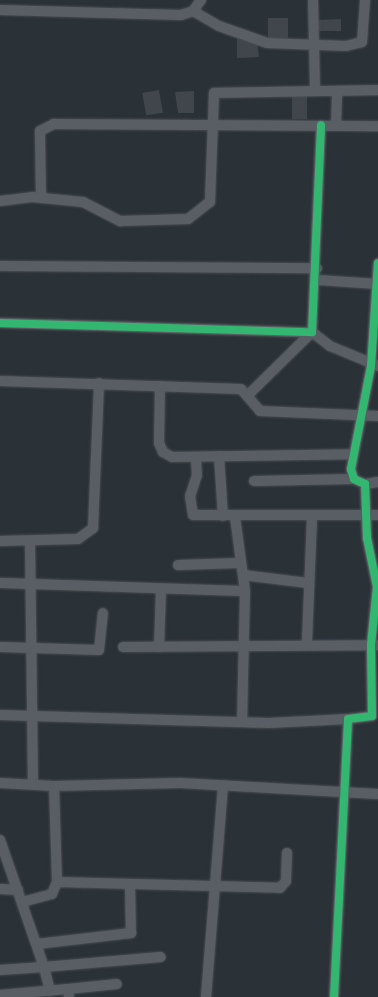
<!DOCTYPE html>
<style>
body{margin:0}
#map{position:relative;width:378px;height:997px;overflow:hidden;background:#2a3137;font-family:"Public Sans",sans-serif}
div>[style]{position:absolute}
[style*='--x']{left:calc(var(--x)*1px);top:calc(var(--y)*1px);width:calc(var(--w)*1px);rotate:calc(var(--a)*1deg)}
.building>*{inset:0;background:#41464c;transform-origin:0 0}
.roads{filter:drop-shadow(0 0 1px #484d51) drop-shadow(0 0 1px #484d51)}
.minor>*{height:10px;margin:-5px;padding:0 5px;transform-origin:5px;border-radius:5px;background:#595e65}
.cycleway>*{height:8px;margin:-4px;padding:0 4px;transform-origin:4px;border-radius:4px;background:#33b770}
span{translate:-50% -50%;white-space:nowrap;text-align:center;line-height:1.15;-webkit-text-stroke:4px #1d2731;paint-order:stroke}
</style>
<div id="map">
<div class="building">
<div style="left:288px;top:18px;width:20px;height:20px;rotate:90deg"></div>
<div style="clip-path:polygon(341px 19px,341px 31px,319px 31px,317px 20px)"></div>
<div style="clip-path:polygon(237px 37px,257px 39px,259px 57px,237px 58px)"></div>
<div style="left:159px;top:90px;width:23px;height:17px;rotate:80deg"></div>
<div style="clip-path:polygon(194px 91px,194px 113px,178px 113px,175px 92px)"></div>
<div style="left:292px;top:95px;width:15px;height:24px"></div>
</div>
<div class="roads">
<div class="minor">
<div style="--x:313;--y:0;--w:91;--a:88.7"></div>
<div style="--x:0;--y:10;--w:181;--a:1.6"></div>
<div style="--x:181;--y:15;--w:13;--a:-18"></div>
<div style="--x:193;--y:11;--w:14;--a:-54"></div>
<div style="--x:193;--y:11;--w:30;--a:30"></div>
<div style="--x:219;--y:26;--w:51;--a:19.5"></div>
<div style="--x:267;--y:43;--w:79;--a:2.2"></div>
<div style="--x:346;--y:46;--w:16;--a:-14"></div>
<div style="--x:362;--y:42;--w:42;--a:-85.9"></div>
<div style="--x:336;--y:125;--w:34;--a:-88"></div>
<div style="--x:41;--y:198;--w:67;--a:-90.9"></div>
<div style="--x:40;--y:131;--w:16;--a:-27"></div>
<div style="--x:54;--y:124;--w:324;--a:0.4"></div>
<div style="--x:0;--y:201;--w:32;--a:-7"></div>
<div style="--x:32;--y:197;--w:51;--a:5.6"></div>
<div style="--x:83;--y:202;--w:42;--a:27.2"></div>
<div style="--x:120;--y:221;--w:68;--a:-1.7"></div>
<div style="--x:188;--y:219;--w:28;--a:-38"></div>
<div style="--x:210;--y:202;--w:109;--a:-87.9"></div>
<div style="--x:214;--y:93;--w:164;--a:-1"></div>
<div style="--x:0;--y:266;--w:317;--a:0.4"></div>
<div style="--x:318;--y:280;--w:60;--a:3.8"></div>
<div style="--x:0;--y:323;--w:312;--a:1.7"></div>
<div style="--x:312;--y:332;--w:207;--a:-87.5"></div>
<div style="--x:0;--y:381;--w:241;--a:1.9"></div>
<div style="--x:241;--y:389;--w:29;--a:49"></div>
<div style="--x:260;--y:411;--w:118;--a:2.4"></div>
<div style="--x:160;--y:386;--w:57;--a:91"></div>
<div style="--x:159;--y:443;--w:10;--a:66"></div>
<div style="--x:163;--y:452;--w:10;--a:29"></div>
<div style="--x:172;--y:457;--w:182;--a:-0.9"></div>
<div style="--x:248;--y:395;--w:90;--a:-44.5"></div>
<div style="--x:312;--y:332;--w:23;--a:38"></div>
<div style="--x:330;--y:346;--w:52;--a:22.6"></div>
<div style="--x:219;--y:456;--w:60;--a:86.2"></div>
<div style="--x:196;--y:458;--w:17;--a:87"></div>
<div style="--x:197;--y:475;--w:22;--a:108"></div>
<div style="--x:190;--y:496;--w:19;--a:81"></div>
<div style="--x:193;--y:515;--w:185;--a:0"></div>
<div style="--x:254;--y:481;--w:100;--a:-1.1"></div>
<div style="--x:365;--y:484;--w:13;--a:-9"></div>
<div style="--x:235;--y:517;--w:75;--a:82.3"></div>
<div style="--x:245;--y:591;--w:128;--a:91.3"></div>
<div style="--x:0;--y:541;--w:78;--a:-1.5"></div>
<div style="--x:78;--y:539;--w:19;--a:-36"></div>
<div style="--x:93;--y:528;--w:145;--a:-87.6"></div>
<div style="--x:30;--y:541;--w:242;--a:89.3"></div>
<div style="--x:178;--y:565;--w:61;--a:-1.9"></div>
<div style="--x:243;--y:575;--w:65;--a:7"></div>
<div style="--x:0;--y:583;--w:245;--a:1.9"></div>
<div style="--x:307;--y:642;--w:126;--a:-87.7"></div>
<div style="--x:0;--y:647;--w:99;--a:1.7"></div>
<div style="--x:99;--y:650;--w:37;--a:-84"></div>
<div style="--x:123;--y:647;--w:255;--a:-0.4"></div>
<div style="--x:159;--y:647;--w:57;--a:-88"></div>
<div style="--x:0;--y:715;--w:269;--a:1.7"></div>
<div style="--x:269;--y:723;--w:79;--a:-2.9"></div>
<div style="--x:0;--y:783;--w:54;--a:3.2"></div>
<div style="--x:54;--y:786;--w:96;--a:88.2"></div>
<div style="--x:57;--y:882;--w:13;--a:113"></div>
<div style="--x:52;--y:894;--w:30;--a:165"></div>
<div style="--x:54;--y:786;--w:126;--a:-1.4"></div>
<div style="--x:180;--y:783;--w:198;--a:3.2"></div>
<div style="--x:0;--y:840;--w:134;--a:70.9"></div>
<div style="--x:44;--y:967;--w:44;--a:176.1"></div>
<div style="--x:57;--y:882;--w:223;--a:1.5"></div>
<div style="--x:280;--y:888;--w:9;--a:-49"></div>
<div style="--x:286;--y:881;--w:28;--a:-88"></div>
<div style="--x:0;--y:889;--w:18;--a:3"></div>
<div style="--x:37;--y:944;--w:95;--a:-6.7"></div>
<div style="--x:131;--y:933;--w:49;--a:-91.2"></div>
<div style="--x:68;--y:989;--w:49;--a:-5.8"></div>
<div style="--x:50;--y:991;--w:25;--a:-104"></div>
<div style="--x:44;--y:967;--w:117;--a:-4.9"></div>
<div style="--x:0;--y:995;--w:68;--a:-5"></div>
<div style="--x:68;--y:989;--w:8;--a:83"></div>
<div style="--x:206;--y:997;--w:212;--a:-85.4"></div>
<div style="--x:334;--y:997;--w:278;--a:-87.1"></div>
<div style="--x:348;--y:719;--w:24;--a:-7"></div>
<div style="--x:372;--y:716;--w:71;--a:-90.8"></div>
<div style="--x:371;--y:645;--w:58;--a:-84.1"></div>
<div style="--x:377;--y:587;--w:50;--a:-101.5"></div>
<div style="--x:367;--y:538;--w:54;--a:-92.1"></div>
<div style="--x:365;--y:484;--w:12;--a:-156"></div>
<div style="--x:354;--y:479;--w:10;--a:-107"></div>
<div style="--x:351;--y:469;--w:105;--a:-79"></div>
<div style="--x:371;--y:366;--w:103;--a:-86.1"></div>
</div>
</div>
<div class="cycleway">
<div style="--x:0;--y:323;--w:312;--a:1.7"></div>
<div style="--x:312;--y:332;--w:207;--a:-87.5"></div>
<div style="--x:334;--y:997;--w:278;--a:-87.1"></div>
<div style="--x:348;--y:719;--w:24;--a:-7"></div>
<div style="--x:372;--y:716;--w:71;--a:-90.8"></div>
<div style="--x:371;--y:645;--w:58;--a:-84.1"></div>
<div style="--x:377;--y:587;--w:50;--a:-101.5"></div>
<div style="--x:367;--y:538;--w:54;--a:-92.1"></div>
<div style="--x:365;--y:484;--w:12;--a:-156"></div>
<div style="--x:354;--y:479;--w:10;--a:-107"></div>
<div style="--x:351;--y:469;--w:105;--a:-79"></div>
<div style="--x:371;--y:366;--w:103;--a:-86.1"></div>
</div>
</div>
